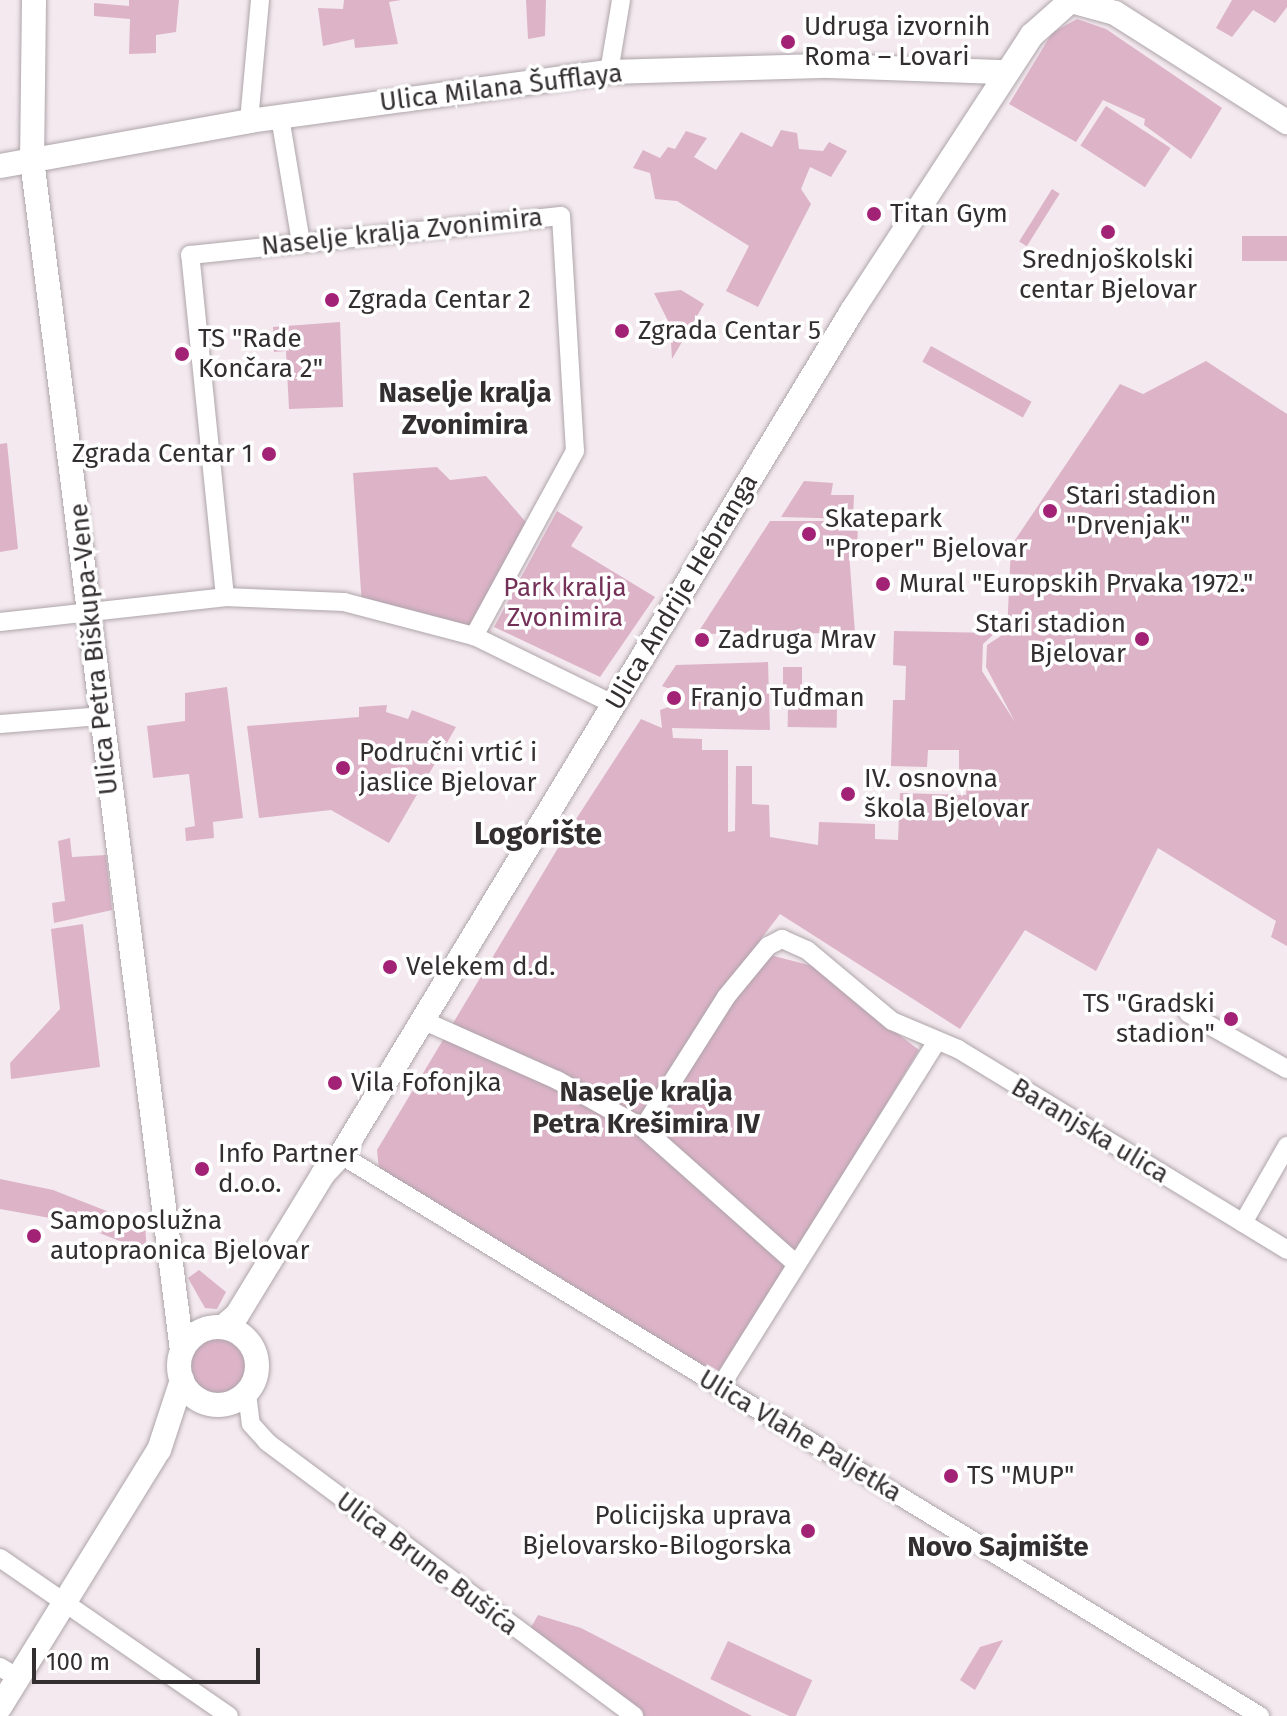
<!DOCTYPE html>
<meta charset="utf-8">
<style>
body{margin:0}
#map{position:relative;width:1287px;height:1716px;overflow:hidden;background:#f3e9ee;font-family:"Fira Sans",sans-serif}
div>[style]{position:absolute}
[style*='--x']{left:calc(var(--x)*1px);top:calc(var(--y)*1px);width:calc(var(--w)*1px);rotate:calc(var(--a)*1deg)}
.green>*{inset:0;background:#ddb3c8;transform-origin:0 0}
.round{border-radius:50%}
.roads{filter:drop-shadow(0 0 2px #aea5aa) drop-shadow(0 0 2px #aea5aa)}
.street>*{height:18px;margin:-9px;padding:0 9px;transform-origin:9px;border-radius:9px;background:#fff}
.secondary>*{height:24px;margin:-12px;padding:0 12px;transform-origin:12px;border-radius:12px;background:#fff}
.secondary>.ring{margin:-12px;padding:0;box-sizing:content-box;background:none;border:24px solid #fff;border-radius:50%}
.dots>*{width:22px;height:22px;translate:-50% -50%;box-sizing:border-box;border:4px solid #fff;border-radius:50%}
span{translate:-50% -50%;white-space:nowrap;text-align:center;line-height:1.15;-webkit-text-stroke:7px #fff;paint-order:stroke}
.poi-label{font-size:26px;color:#332f31}
.left{translate:0 -50%;text-align:left}
.right{translate:-100% -50%;text-align:right}
.street-label{font-size:26px;color:#332f31}
.park-label{font-size:26px;color:#743158}
.neighbourhood-label{font-size:28px;color:#332f31;font-weight:700}
.quarter-label{font-size:30px;color:#332f31;font-weight:700}
.scale{position:absolute;left:32px;top:1648px;width:228px;height:36px;box-sizing:border-box;border:4px solid #332f31;border-top:0;padding-left:10px;font-size:24px;line-height:28px;white-space:nowrap;color:#332f31;-webkit-text-stroke:6px #fff;paint-order:stroke}
</style>
<div id="map">
<div class="green">
<div style="clip-path:polygon(129px 0,179px 0,176px 32px,156px 35px,156px 53px,129px 54px,130px 19px,94px 16px,94px 3px,129px 6px)"></div>
<div style="clip-path:polygon(344px 0,401px 0,389px 2px,398px 44px,355px 48px,354px 39px,323px 46px,318px 8px,343px 9px)"></div>
<div style="clip-path:polygon(526px 0,546px 0,545px 36px,528px 39px)"></div>
<div style="clip-path:polygon(1232px 0,1287px 0,1287px 7px,1275px 23px,1253px 10px,1232px 37px,1216px 28px)"></div>
<div style="clip-path:polygon(1077px 19px,1106px 29px,1222px 108px,1191px 159px,1144px 125px,1145px 119px,1103px 100px,1076px 142px,1009px 104px,1052px 33px)"></div>
<div style="left:1106px;top:106px;width:77px;height:47px;rotate:33deg"></div>
<div style="clip-path:polygon(781px 130px,797px 133px,799px 149px,823px 151px,829px 142px,847px 151px,831px 177px,810px 167px,801px 189px,811px 204px,758px 307px,726px 291px,749px 246px,677px 201px,655px 199px,650px 173px,633px 168px,643px 150px,660px 158px,668px 147px,675px 149px,686px 131px,707px 138px,694px 157px,716px 170px,741px 132px,772px 147px)"></div>
<div style="left:1052px;top:189px;width:9px;height:62px;rotate:32deg"></div>
<div style="left:1242px;top:236px;width:45px;height:25px"></div>
<div style="clip-path:polygon(681px 290px,704px 304px,672px 359px,670px 325px,654px 293px)"></div>
<div style="clip-path:polygon(340px 322px,343px 407px,289px 409px,286px 351px,274px 352px,273px 327px)"></div>
<div style="left:931px;top:346px;width:115px;height:18px;rotate:29deg"></div>
<div style="clip-path:polygon(1206px 361px,1287px 414px,1287px 946px,1271px 937px,1276px 921px,1158px 848px,1096px 971px,1025px 930px,960px 1029px,780px 914px,761px 939px,770px 955px,828px 970px,837px 987px,919px 1050px,718px 1382px,379px 1170px,377px 1150px,567px 833px,641px 719px,662px 728px,660px 710px,677px 704px,678px 692px,662px 686px,676px 665px,768px 662px,770px 730px,672px 728px,673px 738px,702px 739px,702px 750px,728px 750px,728px 832px,735px 831px,736px 766px,752px 766px,752px 804px,769px 805px,770px 837px,818px 845px,819px 822px,875px 824px,875px 839px,898px 840px,900px 793px,966px 795px,968px 774px,959px 773px,959px 750px,928px 750px,927px 767px,891px 766px,893px 700px,905px 700px,906px 666px,893px 665px,894px 631px,995px 633px,983px 644px,982px 671px,1015px 722px,986px 667px,987px 645px,1007px 632px,1011px 546px,1120px 384px,1143px 394px)"></div>
<div style="clip-path:polygon(7px 443px,18px 549px,0 552px,0 444px)"></div>
<div style="clip-path:polygon(437px 467px,450px 480px,486px 476px,531px 528px,474px 636px,362px 606px,353px 473px)"></div>
<div style="clip-path:polygon(804px 481px,833px 483px,831px 495px,854px 495px,853px 519px,781px 517px)"></div>
<div style="clip-path:polygon(557px 511px,583px 527px,571px 546px,655px 597px,600px 677px,494px 627px)"></div>
<div style="clip-path:polygon(770px 521px,858px 521px,857px 552px,849px 552px,855px 633px,697px 634px)"></div>
<div style="left:783px;top:667px;width:19px;height:31px"></div>
<div style="clip-path:polygon(227px 687px,243px 818px,213px 822px,214px 838px,186px 841px,185px 828px,195px 826px,189px 774px,153px 778px,147px 726px,185px 721px,185px 693px)"></div>
<div style="clip-path:polygon(387px 705px,386px 712px,408px 719px,412px 710px,456px 727px,389px 843px,331px 810px,259px 818px,247px 726px,359px 717px,359px 707px)"></div>
<div style="left:788px;top:706px;width:49px;height:21px;rotate:1deg"></div>
<div style="clip-path:polygon(70px 838px,72px 857px,106px 855px,112px 910px,54px 923px,52px 903px,65px 901px,58px 841px)"></div>
<div style="clip-path:polygon(83px 924px,100px 1067px,11px 1079px,10px 1063px,60px 1009px,51px 929px)"></div>
<div style="clip-path:polygon(0 1179px,53px 1190px,145px 1226px,147px 1252px,72px 1222px,0 1209px)"></div>
<div style="clip-path:polygon(199px 1270px,226px 1292px,217px 1309px,205px 1308px,188px 1278px)"></div>
<div class="round" style="left:191px;top:1339px;width:54px;height:54px"></div>
<div style="clip-path:polygon(538px 1615px,581px 1628px,752px 1716px,634px 1716px,525px 1638px)"></div>
<div style="clip-path:polygon(1003px 1640px,975px 1690px,960px 1680px,980px 1647px)"></div>
<div style="left:728px;top:1641px;width:93px;height:42px;rotate:25deg"></div>
</div>
<div class="roads">
<div class="street">
<div style="--x:609;--y:72;--w:73;--a:-80.5"></div>
<div style="--x:280;--y:117;--w:127;--a:80.5"></div>
<div style="--x:249;--y:121;--w:121;--a:-84.8"></div>
<div style="--x:225;--y:597;--w:344;--a:-95.8"></div>
<div style="--x:190;--y:255;--w:373;--a:-6"></div>
<div style="--x:561;--y:216;--w:235;--a:86.6"></div>
<div style="--x:575;--y:451;--w:211;--a:118.6"></div>
<div style="--x:0;--y:622;--w:226;--a:-6.3"></div>
<div style="--x:225;--y:597;--w:119;--a:2.4"></div>
<div style="--x:344;--y:602;--w:134;--a:14.7"></div>
<div style="--x:474;--y:636;--w:155;--a:26.1"></div>
<div style="--x:0;--y:724;--w:101;--a:-4.5"></div>
<div style="--x:1188;--y:1013;--w:114;--a:29.5"></div>
<div style="--x:422;--y:1020;--w:148;--a:24"></div>
<div style="--x:557;--y:1080;--w:98;--a:29.2"></div>
<div style="--x:643;--y:1128;--w:205;--a:41.6"></div>
<div style="--x:643;--y:1128;--w:155;--a:-57.6"></div>
<div style="--x:726;--y:997;--w:66;--a:-50.5"></div>
<div style="--x:768;--y:946;--w:16;--a:-27"></div>
<div style="--x:782;--y:939;--w:27;--a:24"></div>
<div style="--x:807;--y:950;--w:111;--a:39.9"></div>
<div style="--x:892;--y:1021;--w:72;--a:23"></div>
<div style="--x:958;--y:1049;--w:386;--a:31.4"></div>
<div style="--x:341;--y:1155;--w:1077;--a:31.4"></div>
<div style="--x:1243;--y:1223;--w:89;--a:-60.3"></div>
<div style="--x:720;--y:1387;--w:406;--a:-57.9"></div>
<div style="--x:247;--y:1393;--w:31;--a:83"></div>
<div style="--x:251;--y:1424;--w:24;--a:48"></div>
<div style="--x:267;--y:1442;--w:458;--a:36.7"></div>
<div style="--x:0;--y:1558;--w:278;--a:34.6"></div>
<div style="--x:0;--y:1667;--w:21;--a:31"></div>
</div>
<div class="secondary">
<div style="--x:34;--y:0;--w:160;--a:90.7"></div>
<div style="--x:32;--y:160;--w:1200;--a:82.82"></div>
<div style="--x:1078;--y:3;--w:38;--a:15"></div>
<div style="--x:1115;--y:13;--w:204;--a:32.4"></div>
<div style="--x:0;--y:166;--w:253;--a:-10.2"></div>
<div style="--x:249;--y:121;--w:363;--a:-7.8"></div>
<div style="--x:609;--y:72;--w:221;--a:-1.6"></div>
<div style="--x:830;--y:66;--w:176;--a:2"></div>
<div style="--x:223;--y:1327;--w:18;--a:-41"></div>
<div style="--x:237;--y:1315;--w:165;--a:-58.6"></div>
<div style="--x:323;--y:1174;--w:26;--a:-47"></div>
<div style="--x:341;--y:1155;--w:987;--a:-58.81"></div>
<div style="--x:852;--y:311;--w:330;--a:-56.9"></div>
<div style="--x:1032;--y:35;--w:48;--a:-41.6"></div>
<div class="ring" style="left:179px;top:1327px;width:54px;height:54px"></div>
<div style="--x:0;--y:1707;--w:302;--a:-58.3"></div>
<div style="--x:159;--y:1450;--w:74;--a:-71.8"></div>
</div>
</div>
<div class="dots">
<div style="left:788px;top:42px;background:#a22375"></div>
<div style="left:874px;top:214px;background:#a22375"></div>
<div style="left:1108px;top:232px;background:#a22375"></div>
<div style="left:332px;top:300px;background:#a22375"></div>
<div style="left:622px;top:331px;background:#a22375"></div>
<div style="left:182px;top:354px;background:#a22375"></div>
<div style="left:269px;top:454px;background:#a22375"></div>
<div style="left:1050px;top:511px;background:#a22375"></div>
<div style="left:809px;top:534px;background:#a22375"></div>
<div style="left:883px;top:584px;background:#a22375"></div>
<div style="left:1142px;top:639px;background:#a22375"></div>
<div style="left:702px;top:640px;background:#a22375"></div>
<div style="left:674px;top:698px;background:#a22375"></div>
<div style="left:343px;top:768px;background:#a22375"></div>
<div style="left:848px;top:794px;background:#a22375"></div>
<div style="left:390px;top:967px;background:#a22375"></div>
<div style="left:1231px;top:1019px;background:#a22375"></div>
<div style="left:335px;top:1083px;background:#a22375"></div>
<div style="left:202px;top:1169px;background:#a22375"></div>
<div style="left:34px;top:1236px;background:#a22375"></div>
<div style="left:951px;top:1476px;background:#a22375"></div>
<div style="left:808px;top:1531px;background:#a22375"></div>
</div>
<div class="poi-label">
<span class="left" style="left:804px;top:42px">Udruga izvornih<br>Roma – Lovari</span>
<span class="left" style="left:890px;top:214px">Titan Gym</span>
<span style="left:1108px;top:275px">Srednjoškolski<br>centar Bjelovar</span>
<span class="left" style="left:348px;top:300px">Zgrada Centar 2</span>
<span class="left" style="left:638px;top:331px">Zgrada Centar 5</span>
<span class="left" style="left:198px;top:354px">TS "Rade<br>Končara 2"</span>
<span class="right" style="left:253px;top:454px">Zgrada Centar 1</span>
<span class="left" style="left:1066px;top:511px">Stari stadion<br>"Drvenjak"</span>
<span class="left" style="left:825px;top:534px">Skatepark<br>"Proper" Bjelovar</span>
<span class="left" style="left:899px;top:584px">Mural "Europskih Prvaka 1972."</span>
<span class="right" style="left:1126px;top:639px">Stari stadion<br>Bjelovar</span>
<span class="left" style="left:718px;top:640px">Zadruga Mrav</span>
<span class="left" style="left:690px;top:698px">Franjo Tuđman</span>
<span class="left" style="left:359px;top:768px">Područni vrtić i<br>jaslice Bjelovar</span>
<span class="left" style="left:864px;top:794px">IV. osnovna<br>škola Bjelovar</span>
<span class="left" style="left:406px;top:967px">Velekem d.d.</span>
<span class="right" style="left:1215px;top:1019px">TS "Gradski<br>stadion"</span>
<span class="left" style="left:351px;top:1083px">Vila Fofonjka</span>
<span class="left" style="left:218px;top:1169px">Info Partner<br>d.o.o.</span>
<span class="left" style="left:50px;top:1236px">Samoposlužna<br>autopraonica Bjelovar</span>
<span class="left" style="left:967px;top:1476px">TS "MUP"</span>
<span class="right" style="left:792px;top:1531px">Policijska uprava<br>Bjelovarsko-Bilogorska</span>
</div>
<div class="street-label">
<span style="left:501px;top:88px;rotate:-7deg">Ulica Milana Šufflaya</span>
<span style="left:402px;top:232px;rotate:-6deg">Naselje kralja Zvonimira</span>
<span style="left:682px;top:592px;rotate:-59deg">Ulica Andrije Hebranga</span>
<span style="left:94px;top:649px;rotate:-96deg">Ulica Petra Biškupa-Vene</span>
<span style="left:1090px;top:1131px;rotate:31deg">Baranjska ulica</span>
<span style="left:800px;top:1436px;rotate:31deg">Ulica Vlahe Paljetka</span>
<span style="left:427px;top:1564px;rotate:37deg">Ulica Brune Bušića</span>
</div>
<div class="park-label">
<span style="left:565px;top:603px">Park kralja<br>Zvonimira</span>
</div>
<div class="neighbourhood-label">
<span style="left:465px;top:409px">Naselje kralja<br>Zvonimira</span>
<span style="left:646px;top:1108px">Naselje kralja<br>Petra Krešimira IV</span>
<span style="left:998px;top:1547px">Novo Sajmište</span>
</div>
<div class="quarter-label">
<span style="left:538px;top:834px">Logorište</span>
</div>
<div class="scale">100 m</div>
</div>
